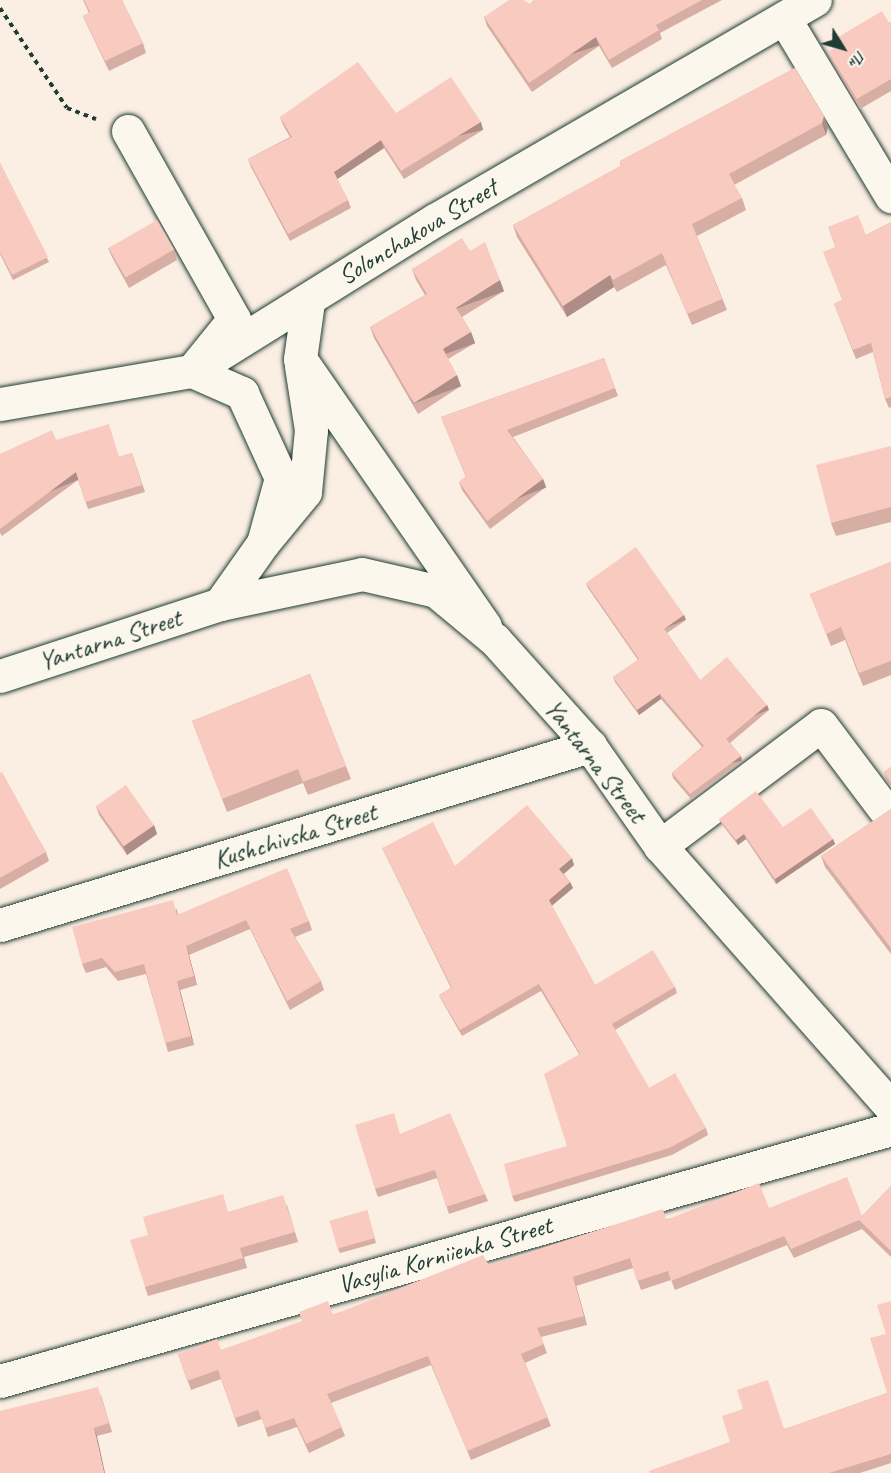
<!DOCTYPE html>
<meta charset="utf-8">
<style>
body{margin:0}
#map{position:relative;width:891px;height:1473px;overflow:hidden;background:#fbeee3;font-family:Caveat,sans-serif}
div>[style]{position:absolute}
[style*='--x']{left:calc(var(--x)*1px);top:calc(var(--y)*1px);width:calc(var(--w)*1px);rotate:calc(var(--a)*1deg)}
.path>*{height:4px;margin-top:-2px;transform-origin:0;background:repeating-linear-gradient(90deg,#1f3d34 0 4.5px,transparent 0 9px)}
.roads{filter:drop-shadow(0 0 2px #1f3d34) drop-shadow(0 0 2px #1f3d34)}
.minor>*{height:33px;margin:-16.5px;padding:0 16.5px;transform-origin:16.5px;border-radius:16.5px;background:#fbf7ec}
.major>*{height:33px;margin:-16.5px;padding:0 16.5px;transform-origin:16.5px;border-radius:16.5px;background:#fbf7ec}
.wall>*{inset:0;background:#d6aea4}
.shaded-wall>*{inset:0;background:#ae8d86;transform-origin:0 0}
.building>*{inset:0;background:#f9cabf;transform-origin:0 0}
span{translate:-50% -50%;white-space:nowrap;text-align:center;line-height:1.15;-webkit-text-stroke:5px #fbf7ec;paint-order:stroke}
.street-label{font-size:26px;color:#1f3d34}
.north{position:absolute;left:813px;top:18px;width:60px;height:60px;-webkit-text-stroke:4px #fbf7ec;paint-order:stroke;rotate:127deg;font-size:16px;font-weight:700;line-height:24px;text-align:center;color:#1f3d34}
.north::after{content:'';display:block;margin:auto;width:21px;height:27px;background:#1f3d34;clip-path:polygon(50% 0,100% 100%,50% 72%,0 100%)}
</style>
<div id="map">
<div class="path">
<div style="--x:0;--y:8;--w:120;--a:56.2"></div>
<div style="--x:67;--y:108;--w:31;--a:21"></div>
</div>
<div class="roads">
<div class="minor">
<div style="--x:784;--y:18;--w:208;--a:59"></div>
<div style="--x:128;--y:131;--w:216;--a:60.6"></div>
<div style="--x:234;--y:319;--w:62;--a:129.1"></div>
<div style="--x:308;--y:302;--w:58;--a:98"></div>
<div style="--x:300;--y:359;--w:325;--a:55.3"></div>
<div style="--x:263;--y:543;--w:66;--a:-50.5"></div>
<div style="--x:305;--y:492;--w:62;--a:-84.5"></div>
<div style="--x:311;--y:430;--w:65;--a:-98.9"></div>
<div style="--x:660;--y:846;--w:201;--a:-36.9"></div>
<div style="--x:821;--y:725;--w:105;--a:53.1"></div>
<div style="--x:0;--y:925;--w:617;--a:-16.88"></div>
<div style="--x:0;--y:1381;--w:926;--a:-15.79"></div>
</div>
<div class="major">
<div style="--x:192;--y:371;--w:55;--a:23.7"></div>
<div style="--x:242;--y:393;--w:94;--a:65.4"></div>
<div style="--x:281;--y:478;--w:67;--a:105.5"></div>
<div style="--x:263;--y:543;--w:75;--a:125.2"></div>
<div style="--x:220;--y:604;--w:145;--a:-11.9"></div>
<div style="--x:362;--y:574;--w:76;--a:12.9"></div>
<div style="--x:436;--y:591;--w:77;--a:39.7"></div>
<div style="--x:495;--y:640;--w:142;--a:48.1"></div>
<div style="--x:590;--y:746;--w:122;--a:55"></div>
<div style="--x:660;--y:846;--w:349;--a:48.5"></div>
<div style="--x:0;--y:404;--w:195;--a:-9.8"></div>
<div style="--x:192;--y:371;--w:286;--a:-31.9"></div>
<div style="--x:435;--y:220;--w:439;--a:-30.1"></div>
<div style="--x:0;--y:676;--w:231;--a:-18.1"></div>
</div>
</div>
<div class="wall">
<div style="clip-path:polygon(83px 0,122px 0,143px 43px,146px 53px,109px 71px,87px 25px,83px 16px,89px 13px)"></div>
<div style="clip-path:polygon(534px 0,722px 0,660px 33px,662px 39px,612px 68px,599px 46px,532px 92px,487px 26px,484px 17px,530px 4px)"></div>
<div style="clip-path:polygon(891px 22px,891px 91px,860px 109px,832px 61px,828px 52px,838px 47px,835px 39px)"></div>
<div style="clip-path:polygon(795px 68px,828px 127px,826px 135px,734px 185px,742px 198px,746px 210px,697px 236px,727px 310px,692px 325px,666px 265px,617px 292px,614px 287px,567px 317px,517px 237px,513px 225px,621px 166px,620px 161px)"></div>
<div style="clip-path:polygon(396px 113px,481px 122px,483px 130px,404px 179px,384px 148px,337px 179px,348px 200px,351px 208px,290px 241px,251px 167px,248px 159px,290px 137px,283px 125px,280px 117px)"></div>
<div style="clip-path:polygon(0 163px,49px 262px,13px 280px,0 254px)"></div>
<div style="clip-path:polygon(891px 222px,891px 407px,889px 408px,885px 399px,873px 352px,856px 359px,834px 304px,842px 300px,866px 235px)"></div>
<div style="clip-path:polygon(108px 248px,174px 250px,177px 260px,129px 288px,112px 257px)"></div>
<div style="clip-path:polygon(470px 251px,504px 291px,462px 317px,471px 332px,475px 343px,448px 359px,461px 386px,418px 414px,374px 338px,370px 327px,425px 295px,416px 280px,412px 269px)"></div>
<div style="clip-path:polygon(604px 358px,618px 396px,513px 437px,543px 479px,546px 487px,490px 529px,462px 490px,459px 482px,466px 477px,441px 417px)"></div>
<div style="clip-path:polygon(56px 440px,119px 457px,132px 453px,145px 492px,88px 509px,78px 480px,2px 536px,0 533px,0 454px)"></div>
<div style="clip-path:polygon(891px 446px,891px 522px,836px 536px,831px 523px)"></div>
<div style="clip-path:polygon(891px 562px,891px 675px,863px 686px,845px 640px,831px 646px,810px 594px)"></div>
<div style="clip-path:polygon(586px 583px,684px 615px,686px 620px,667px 633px,700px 680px,767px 705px,769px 710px,730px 743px,741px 756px,742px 761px,691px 799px,673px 778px,672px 773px,702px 747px,661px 699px,639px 715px,615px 682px,613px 677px,638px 660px,588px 588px)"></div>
<div style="clip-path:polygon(310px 674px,351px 779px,308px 795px,303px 783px,227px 812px,192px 721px)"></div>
<div style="clip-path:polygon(891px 767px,891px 788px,888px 783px,884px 772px)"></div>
<div style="clip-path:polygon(0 773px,46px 852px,49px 861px,0 889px)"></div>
<div style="clip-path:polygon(96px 806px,154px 825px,157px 834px,127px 855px,99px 815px)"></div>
<div style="clip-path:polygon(891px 809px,891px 954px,825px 867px,821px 856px)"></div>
<div style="clip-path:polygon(719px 819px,783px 827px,833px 839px,835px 844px,776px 884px,746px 839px,738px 845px,721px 823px)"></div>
<div style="clip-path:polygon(382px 848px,455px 866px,574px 865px,564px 874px,570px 882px,573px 888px,552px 906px,595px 985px,675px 987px,677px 993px,615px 1030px,649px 1088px,706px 1128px,708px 1135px,672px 1155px,515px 1202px,512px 1196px,567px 1146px,579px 1054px,541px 991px,462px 1036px,442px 1001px,439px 995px,451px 988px)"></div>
<div style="clip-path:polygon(177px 909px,178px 915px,309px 921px,312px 930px,295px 937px,321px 981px,324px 990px,290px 1010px,250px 929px,189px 955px,197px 985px,180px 990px,194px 1045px,168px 1052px,146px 974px,118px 981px,106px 967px,86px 973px,82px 964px)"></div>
<div style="clip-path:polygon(401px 1134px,485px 1194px,488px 1201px,449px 1214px,437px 1178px,378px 1197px,375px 1189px)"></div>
<div style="clip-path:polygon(891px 1186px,891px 1257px,862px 1229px,794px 1258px,787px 1245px,675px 1290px,671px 1280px,641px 1290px,633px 1268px,576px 1286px,587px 1325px,541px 1337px,547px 1353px,525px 1363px,551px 1426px,471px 1460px,431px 1365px,331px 1403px,345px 1436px,309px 1453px,297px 1427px,268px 1437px,262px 1419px,238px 1427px,221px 1379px,191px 1390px,178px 1354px,221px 1350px,489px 1265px,667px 1219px,769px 1208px,862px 1216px)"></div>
<div style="clip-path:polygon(287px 1205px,298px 1242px,244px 1257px,247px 1268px,148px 1296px,145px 1287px,228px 1212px)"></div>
<div style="clip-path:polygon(367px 1210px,376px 1243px,340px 1253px,338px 1249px)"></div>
<div style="clip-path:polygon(891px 1301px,891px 1463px,860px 1473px,650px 1473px,730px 1442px,743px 1409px,785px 1429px,887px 1393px,886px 1334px)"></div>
<div style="clip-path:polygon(101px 1395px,112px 1432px,97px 1436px,0 1473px)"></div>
</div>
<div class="shaded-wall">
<div style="left:596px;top:37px;width:9px;height:81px;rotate:72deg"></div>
<div style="clip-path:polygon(824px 116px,828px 127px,826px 135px,822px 123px)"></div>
<div style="left:481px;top:122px;width:8px;height:94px;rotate:76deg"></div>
<div style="clip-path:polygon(381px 140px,384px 148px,336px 180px,334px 172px)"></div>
<div style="clip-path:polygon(610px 275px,614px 287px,567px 317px,563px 306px)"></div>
<div style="left:500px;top:280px;width:12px;height:52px;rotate:70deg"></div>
<div style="left:471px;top:332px;width:12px;height:33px;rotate:70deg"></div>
<div style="left:457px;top:375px;width:12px;height:51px;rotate:70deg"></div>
<div style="left:76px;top:472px;width:8px;height:95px;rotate:67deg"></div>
<div style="left:543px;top:479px;width:9px;height:70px;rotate:69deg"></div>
<div style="left:684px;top:615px;width:5px;height:24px;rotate:68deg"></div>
<div style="clip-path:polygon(660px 694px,661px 699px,639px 715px,637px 710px)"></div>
<div style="left:767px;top:705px;width:5px;height:53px;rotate:68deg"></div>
<div style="left:741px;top:756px;width:5px;height:64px;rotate:79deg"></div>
<div style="clip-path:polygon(154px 825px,157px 834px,127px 855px,123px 846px)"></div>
<div style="clip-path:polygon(744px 834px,746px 839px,738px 845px,736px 840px)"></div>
<div style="clip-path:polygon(833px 839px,835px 844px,776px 884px,775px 879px)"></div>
<div style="clip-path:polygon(572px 858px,574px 865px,562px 875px,559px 869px)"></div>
<div style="clip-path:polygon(570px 882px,573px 888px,551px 906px,549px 900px)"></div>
<div style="clip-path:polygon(186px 946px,189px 955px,197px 985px,194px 976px)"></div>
<div style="clip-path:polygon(177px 981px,180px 990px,194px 1045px,191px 1036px)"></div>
<div style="clip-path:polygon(573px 1277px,576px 1286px,587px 1325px,584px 1316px)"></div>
<div style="clip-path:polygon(94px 1428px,97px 1436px,105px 1473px,104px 1473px)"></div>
</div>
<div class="building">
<div style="clip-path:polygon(84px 0,122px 0,143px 43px,105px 61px,83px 16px,90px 12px)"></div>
<div style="clip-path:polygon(509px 0,523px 0,530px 4px,534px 0,702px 0,656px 25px,659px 30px,609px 60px,596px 37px,529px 83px,484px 17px)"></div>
<div style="clip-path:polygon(882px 11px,889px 23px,891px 22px,891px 79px,857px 99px,828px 52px,839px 46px,835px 39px)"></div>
<div style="clip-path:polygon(358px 62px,396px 113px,451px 77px,481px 122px,401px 171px,381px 140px,334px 172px,348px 200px,288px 234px,248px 159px,292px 137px,280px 117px)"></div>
<div style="clip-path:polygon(795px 68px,824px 116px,822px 123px,729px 174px,742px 198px,692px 224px,722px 299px,687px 314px,662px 253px,613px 280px,610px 275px,563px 306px,513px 225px,622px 165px,620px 161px)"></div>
<div style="clip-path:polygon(0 163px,48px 257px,12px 275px,0 252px)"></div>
<div style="clip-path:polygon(858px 215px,866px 235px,891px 222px,891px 397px,885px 399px,871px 343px,853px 350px,834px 304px,842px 300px,823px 252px,835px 247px,828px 227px)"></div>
<div style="left:157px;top:220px;width:34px;height:56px;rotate:60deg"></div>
<div style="clip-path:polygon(462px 238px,470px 251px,485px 242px,500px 280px,456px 308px,471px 332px,443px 349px,457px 375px,414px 403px,370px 327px,427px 294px,412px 269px)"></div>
<div style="clip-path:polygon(604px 358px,615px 388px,507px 430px,543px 479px,487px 521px,459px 482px,466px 476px,441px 417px)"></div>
<div style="clip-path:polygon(109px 424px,119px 457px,132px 453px,142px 485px,85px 502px,76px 472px,0 529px,0 454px,52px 430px,56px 440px)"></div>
<div style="clip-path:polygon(891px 446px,891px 507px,831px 523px,816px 465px)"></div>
<div style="clip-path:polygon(636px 547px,684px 615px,664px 629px,700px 680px,727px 657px,767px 705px,726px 739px,741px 756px,690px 794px,672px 773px,704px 746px,660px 694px,637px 710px,613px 677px,639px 659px,586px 583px)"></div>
<div style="clip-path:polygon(891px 562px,891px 661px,859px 673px,841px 627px,826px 634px,810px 594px)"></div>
<div style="clip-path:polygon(310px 674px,346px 766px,303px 782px,298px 769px,222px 799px,192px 721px)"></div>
<div style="clip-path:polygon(891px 767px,891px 783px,884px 772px)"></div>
<div style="clip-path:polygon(2px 772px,46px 852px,0 878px,0 773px)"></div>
<div style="left:126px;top:785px;width:49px;height:37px;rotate:55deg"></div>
<div style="clip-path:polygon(756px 791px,783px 827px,811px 808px,833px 839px,775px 879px,744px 834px,736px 840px,719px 819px)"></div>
<div style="clip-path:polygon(527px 805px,572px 858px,559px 869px,570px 882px,549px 900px,595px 985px,653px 950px,675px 987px,612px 1024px,649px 1088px,675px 1073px,706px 1128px,669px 1148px,512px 1196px,504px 1164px,567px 1146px,544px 1074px,580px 1054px,539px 984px,460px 1030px,439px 995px,452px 988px,382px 848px,433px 822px,455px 866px)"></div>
<div style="clip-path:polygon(891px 809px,891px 948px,821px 856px)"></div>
<div style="clip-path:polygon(287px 868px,309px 921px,290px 929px,321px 981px,287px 1001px,246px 920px,186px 946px,194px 976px,177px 981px,191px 1036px,165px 1043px,144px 964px,115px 972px,102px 958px,82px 964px,72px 927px,173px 900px,177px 915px)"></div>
<div style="clip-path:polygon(394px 1113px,400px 1134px,450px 1113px,485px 1194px,446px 1207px,435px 1170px,375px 1189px,355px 1125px)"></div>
<div style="clip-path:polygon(847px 1177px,862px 1216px,891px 1186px,891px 1251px,859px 1220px,791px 1249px,784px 1236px,671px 1281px,668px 1271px,637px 1281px,630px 1258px,573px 1277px,584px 1316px,537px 1328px,544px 1344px,521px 1354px,548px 1417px,467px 1451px,428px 1356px,327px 1394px,342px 1427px,306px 1444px,294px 1418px,265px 1428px,258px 1410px,235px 1418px,218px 1370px,187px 1381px,178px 1354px,217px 1339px,221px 1350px,302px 1321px,299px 1312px,328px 1301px,333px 1315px,483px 1255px,489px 1265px,663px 1209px,666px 1220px,759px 1183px,769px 1208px)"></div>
<div style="clip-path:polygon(223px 1194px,228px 1212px,283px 1195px,295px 1232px,240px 1248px,243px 1258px,145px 1287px,130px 1240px,148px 1235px,143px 1217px)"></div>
<div style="left:367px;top:1210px;width:29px;height:39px;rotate:74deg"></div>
<div style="clip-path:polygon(891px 1301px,891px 1454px,829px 1473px,650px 1473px,649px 1471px,730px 1442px,722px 1416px,743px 1409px,737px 1390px,768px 1380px,784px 1429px,887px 1393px,870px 1338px,886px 1334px,877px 1305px)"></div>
<div style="clip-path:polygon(98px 1387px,109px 1423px,94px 1428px,104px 1473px,0 1473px,0 1411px)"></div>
</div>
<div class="street-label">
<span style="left:418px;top:232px;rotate:-31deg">Solonchakova Street</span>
<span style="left:110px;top:640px;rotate:-18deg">Yantarna Street</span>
<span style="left:595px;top:761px;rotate:52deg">Yantarna Street</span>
<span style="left:295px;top:836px;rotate:-17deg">Kushchivska Street</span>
<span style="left:445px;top:1255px;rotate:-16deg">Vasylia Korniienka Street</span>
</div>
<div class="north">Пн</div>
</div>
